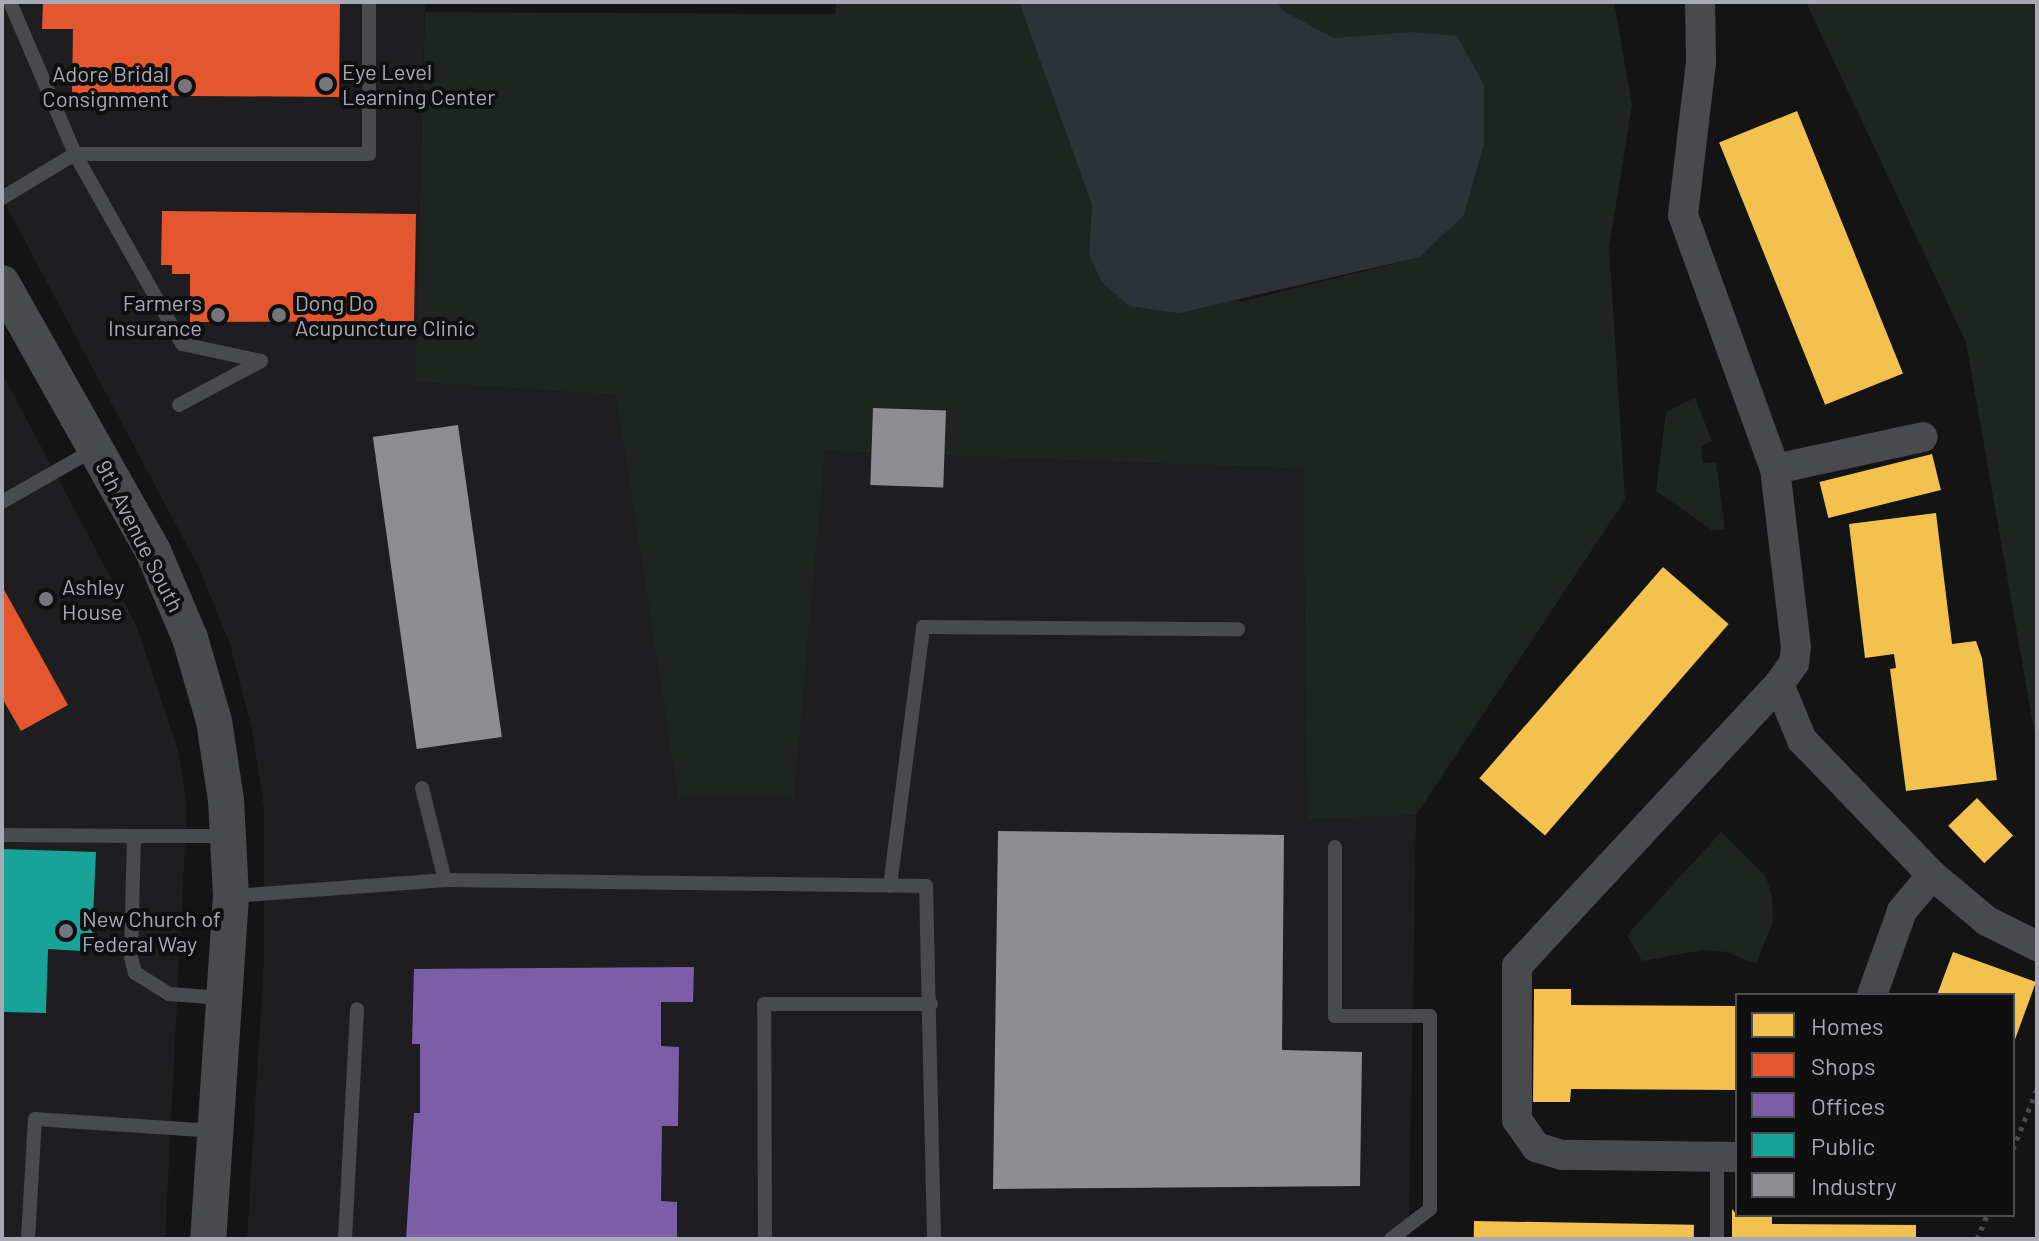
<!DOCTYPE html>
<style>
body{margin:0}
#map{position:relative;width:2039px;height:1241px;overflow:hidden;background:#141415;font-family:Barlow,sans-serif}
div>[style]{position:absolute}
[style*='--x']{left:calc(var(--x)*1px);top:calc(var(--y)*1px);width:calc(var(--w)*1px);rotate:calc(var(--a)*1deg)}
.built>*{inset:0;background:#1e1e20}
.green>*{inset:0;background:#1e2520}
.water>*{inset:0;background:#2d3239}
.homes>*{inset:0;background:#f2c14e;transform-origin:0 0}
.shops>*{inset:0;background:#e4572e}
.offices>*{inset:0;background:#7b5ea7}
.public>*{inset:0;background:#17a398}
.industry>*{inset:0;background:#8d8d92;transform-origin:0 0}
.path>*{height:5px;margin-top:-2.5px;transform-origin:0;background:repeating-linear-gradient(90deg,#4a4b4e 0 4px,transparent 0 10px)}
.service>*{height:14px;margin:-7px;padding:0 7px;transform-origin:7px;border-radius:7px;background:#494a4d}
.minor>*{height:30px;margin:-15px;padding:0 15px;transform-origin:15px;border-radius:15px;background:#494a4d}
.tertiary>*{height:36px;margin:-18px;padding:0 18px;transform-origin:18px;border-radius:18px;background:#494a4d}
.dots>*{width:22px;height:22px;translate:-50% -50%;box-sizing:border-box;border:4px solid #0f0f10;border-radius:50%}
span{translate:-50% -50%;white-space:nowrap;text-align:center;line-height:1.15;-webkit-text-stroke:8px #0f0f10;paint-order:stroke}
.poi-label{font-size:22px;color:#a7aab4}
.left{translate:0 -50%;text-align:left}
.right{translate:-100% -50%;text-align:right}
.street-label{font-size:22px;color:#a7aab4}
.frame{position:absolute;inset:0;border:4px solid #a7aab4;pointer-events:none}
.legend{position:absolute;left:1735px;top:993px;width:280px;height:224px;box-sizing:border-box;background:#0f0f10;border:2px solid #4c4d52;margin:0;padding:10px 14px;list-style:none;font-size:24px;color:#a7aab4}
.legend li{display:flex;align-items:center;gap:16px;height:40px}
.legend b{width:40px;border:2px solid #4c4d52}
</style>
<div id="map">
<div class="built">
<div style="clip-path:polygon(2px 2px,425px 2px,415px 382px,616px 395px,678px 797px,794px 796px,825px 451px,1303px 469px,1307px 818px,1416px 815px,1409px 1239px,247px 1239px,264px 959px,264px 808px,252px 729px,229px 641px,198px 566px,2px 198px)"></div>
<div style="clip-path:polygon(2px 373px,136px 625px,179px 754px,187px 806px,165px 1239px,2px 1239px)"></div>
</div>
<div class="green">
<div style="clip-path:polygon(836px 2px,1019px 2px,1092px 205px,1089px 255px,1240px 302px,1420px 257px,1464px 215px,1484px 144px,1484px 86px,1409px 32px,1334px 38px,1282px 10px,1277px 2px,1614px 2px,1632px 105px,1609px 247px,1625px 500px,1416px 815px,1307px 819px,1303px 469px,825px 451px,794px 797px,678px 797px,616px 395px,415px 382px,425px 12px,835px 14px)"></div>
<div style="clip-path:polygon(1806px 2px,2037px 2px,2037px 747px,1966px 342px)"></div>
<div style="clip-path:polygon(1695px 398px,1712px 441px,1701px 446px,1703px 463px,1716px 462px,1725px 530px,1712px 530px,1656px 491px,1666px 412px)"></div>
<div style="clip-path:polygon(1721px 832px,1766px 877px,1772px 897px,1773px 921px,1756px 964px,1727px 952px,1703px 950px,1642px 961px,1627px 935px)"></div>
</div>
<div class="water">
<div style="clip-path:polygon(1019px 2px,1277px 2px,1282px 10px,1334px 38px,1409px 32px,1457px 36px,1484px 85px,1484px 144px,1464px 215px,1420px 257px,1179px 313px,1129px 306px,1102px 282px,1089px 255px,1092px 205px)"></div>
</div>
<div class="homes">
<div style="left:1797px;top:111px;width:283px;height:84px;rotate:68deg"></div>
<div style="left:1932px;top:454px;width:37px;height:116px;rotate:76deg"></div>
<div style="clip-path:polygon(1936px 513px,1952px 644px,1976px 641px,1982px 658px,1997px 780px,1906px 791px,1890px 669px,1896px 668px,1894px 654px,1865px 658px,1849px 524px)"></div>
<div style="left:1663px;top:567px;width:87px;height:280px;rotate:41deg"></div>
<div style="left:1977px;top:798px;width:52px;height:40px;rotate:46deg"></div>
<div style="clip-path:polygon(1953px 952px,2036px 982px,2013px 1045px,2013px 995px,1937px 995px)"></div>
<div style="clip-path:polygon(1534px 989px,1571px 989px,1571px 1005px,1737px 1006px,1737px 1090px,1571px 1089px,1570px 1102px,1533px 1102px)"></div>
<div style="clip-path:polygon(1732px 1209px,1737px 1215px,1772px 1215px,1772px 1224px,1916px 1225px,1916px 1239px,1732px 1239px)"></div>
<div style="left:1474px;top:1221px;width:220px;height:18px;rotate:1deg"></div>
</div>
<div class="shops">
<div style="clip-path:polygon(43px 2px,340px 2px,339px 97px,72px 95px,73px 29px,42px 29px)"></div>
<div style="clip-path:polygon(162px 211px,416px 214px,414px 321px,190px 322px,190px 274px,172px 274px,172px 265px,161px 265px)"></div>
<div style="clip-path:polygon(2px 586px,68px 705px,21px 731px,2px 698px)"></div>
</div>
<div class="offices">
<div style="clip-path:polygon(694px 967px,693px 1002px,661px 1002px,661px 1046px,679px 1047px,678px 1126px,662px 1126px,661px 1201px,677px 1202px,677px 1239px,406px 1239px,414px 1113px,420px 1113px,420px 1044px,412px 1044px,414px 969px)"></div>
</div>
<div class="public">
<div style="clip-path:polygon(2px 849px,96px 852px,92px 939px,83px 939px,82px 951px,48px 949px,46px 1013px,2px 1012px)"></div>
</div>
<div class="industry">
<div style="left:873px;top:408px;width:73px;height:77px;rotate:2deg"></div>
<div style="left:458px;top:425px;width:315px;height:86px;rotate:82deg"></div>
<div style="clip-path:polygon(998px 831px,1284px 835px,1282px 1050px,1362px 1052px,1360px 1186px,993px 1189px)"></div>
</div>
<div class="path">
<div style="--x:2013;--y:1149;--w:65;--a:-68.2"></div>
<div style="--x:1977;--y:1239;--w:26;--a:-67"></div>
</div>
<div class="service">
<div style="--x:10;--y:2;--w:165;--a:66.8"></div>
<div style="--x:75;--y:154;--w:294;--a:0"></div>
<div style="--x:369;--y:154;--w:152;--a:-90"></div>
<div style="--x:2;--y:198;--w:85;--a:-31.1"></div>
<div style="--x:75;--y:154;--w:218;--a:60.6"></div>
<div style="--x:182;--y:344;--w:81;--a:12.1"></div>
<div style="--x:261;--y:361;--w:93;--a:151.8"></div>
<div style="--x:2;--y:502;--w:107;--a:-29.7"></div>
<div style="--x:422;--y:788;--w:95;--a:76"></div>
<div style="--x:2;--y:835;--w:132;--a:0.4"></div>
<div style="--x:1335;--y:847;--w:169;--a:90"></div>
<div style="--x:1335;--y:1016;--w:95;--a:0"></div>
<div style="--x:1430;--y:1016;--w:193;--a:90"></div>
<div style="--x:1430;--y:1209;--w:49;--a:142.4"></div>
<div style="--x:890;--y:886;--w:261;--a:-82.7"></div>
<div style="--x:923;--y:627;--w:315;--a:0.4"></div>
<div style="--x:233;--y:896;--w:213;--a:-4.3"></div>
<div style="--x:445;--y:880;--w:481;--a:0.7"></div>
<div style="--x:926;--y:886;--w:353;--a:88.7"></div>
<div style="--x:223;--y:998;--w:54;--a:-175.8"></div>
<div style="--x:169;--y:994;--w:40;--a:-148"></div>
<div style="--x:135;--y:973;--w:16;--a:-104"></div>
<div style="--x:131;--y:957;--w:121;--a:-88.6"></div>
<div style="--x:134;--y:836;--w:95;--a:0"></div>
<div style="--x:1717;--y:1157;--w:82;--a:90"></div>
<div style="--x:28;--y:1239;--w:120;--a:-86.7"></div>
<div style="--x:35;--y:1119;--w:179;--a:3.8"></div>
<div style="--x:345;--y:1239;--w:230;--a:-87"></div>
<div style="--x:765;--y:1239;--w:235;--a:-90.2"></div>
<div style="--x:764;--y:1004;--w:167;--a:0"></div>
</div>
<div class="minor">
<div style="--x:1700;--y:2;--w:60;--a:89"></div>
<div style="--x:1701;--y:62;--w:154;--a:96.7"></div>
<div style="--x:1683;--y:215;--w:270;--a:70.1"></div>
<div style="--x:1779;--y:684;--w:26;--a:-54"></div>
<div style="--x:1794;--y:663;--w:16;--a:-83"></div>
<div style="--x:1796;--y:647;--w:179;--a:-96.7"></div>
<div style="--x:1775;--y:469;--w:151;--a:-12.2"></div>
<div style="--x:1872;--y:995;--w:89;--a:-70.3"></div>
<div style="--x:1902;--y:911;--w:47;--a:-50.2"></div>
<div style="--x:1737;--y:1157;--w:175;--a:-179.3"></div>
<div style="--x:1562;--y:1155;--w:27;--a:-163"></div>
<div style="--x:1536;--y:1147;--w:33;--a:-125"></div>
<div style="--x:1517;--y:1120;--w:154;--a:-90"></div>
<div style="--x:1517;--y:966;--w:385;--a:-47.1"></div>
<div style="--x:1779;--y:684;--w:61;--a:67.7"></div>
<div style="--x:1802;--y:740;--w:187;--a:46.1"></div>
<div style="--x:1932;--y:875;--w:72;--a:39.9"></div>
<div style="--x:1987;--y:921;--w:56;--a:26.6"></div>
</div>
<div class="tertiary">
<div style="--x:2;--y:283;--w:308;--a:60.6"></div>
<div style="--x:153;--y:551;--w:95;--a:67"></div>
<div style="--x:190;--y:638;--w:86;--a:73.9"></div>
<div style="--x:214;--y:721;--w:80;--a:81.4"></div>
<div style="--x:226;--y:800;--w:96;--a:87"></div>
<div style="--x:231;--y:896;--w:344;--a:93.8"></div>
</div>
<div class="dots">
<div style="left:326px;top:84px;background:#74767c"></div>
<div style="left:185px;top:86px;background:#74767c"></div>
<div style="left:218px;top:315px;background:#74767c"></div>
<div style="left:279px;top:315px;background:#74767c"></div>
<div style="left:46px;top:599px;background:#74767c"></div>
<div style="left:66px;top:931px;background:#74767c"></div>
</div>
<div class="poi-label">
<span class="left" style="left:342px;top:84px">Eye Level<br>Learning Center</span>
<span class="right" style="left:169px;top:86px">Adore Bridal<br>Consignment</span>
<span class="right" style="left:202px;top:315px">Farmers<br>Insurance</span>
<span class="left" style="left:295px;top:315px">Dong Do<br>Acupuncture Clinic</span>
<span class="left" style="left:62px;top:599px">Ashley<br>House</span>
<span class="left" style="left:82px;top:931px">New Church of<br>Federal Way</span>
</div>
<div class="street-label">
<span style="left:140px;top:536px;rotate:63deg">9th Avenue South</span>
</div>
<div class="frame"></div>
<ul class="legend">
<li><b style="height:22px;background:#f2c14e"></b>Homes</li>
<li><b style="height:22px;background:#e4572e"></b>Shops</li>
<li><b style="height:22px;background:#7b5ea7"></b>Offices</li>
<li><b style="height:22px;background:#17a398"></b>Public</li>
<li><b style="height:22px;background:#8d8d92"></b>Industry</li>
</ul>
</div>
